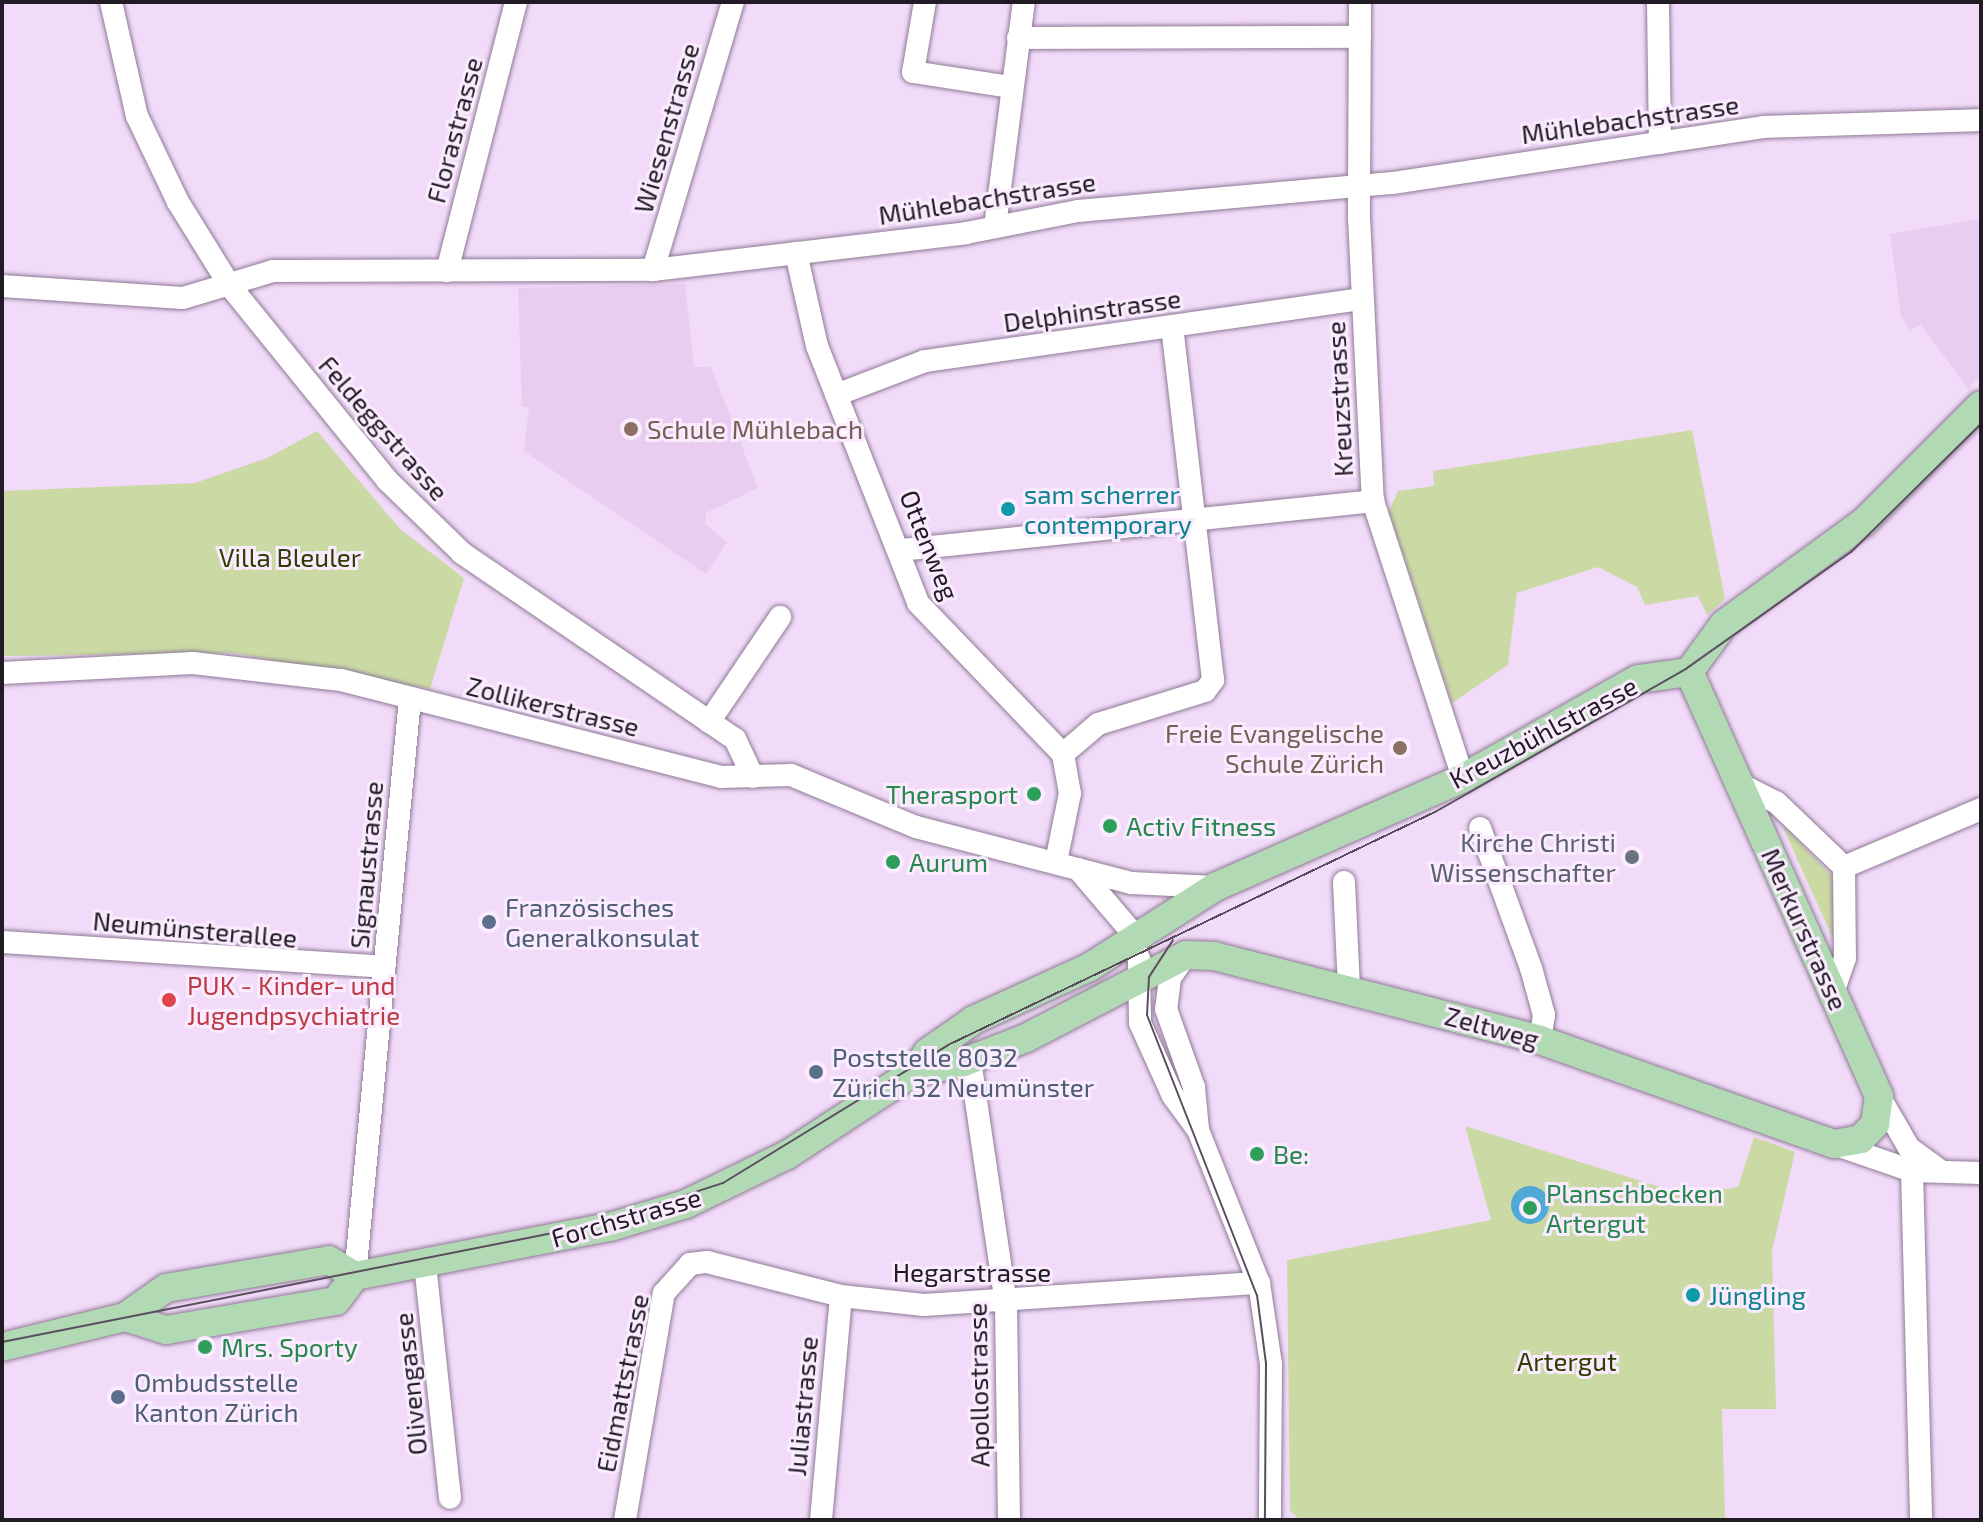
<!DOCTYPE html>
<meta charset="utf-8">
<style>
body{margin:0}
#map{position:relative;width:1983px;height:1522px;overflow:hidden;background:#f2dbf9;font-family:"Exo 2",sans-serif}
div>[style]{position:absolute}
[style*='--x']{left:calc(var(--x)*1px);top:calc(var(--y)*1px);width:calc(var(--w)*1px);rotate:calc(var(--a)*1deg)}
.built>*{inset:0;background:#e8cdf1}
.green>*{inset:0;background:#cbdaa5}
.water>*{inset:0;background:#50a9d7}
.round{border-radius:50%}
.roads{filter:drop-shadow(0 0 2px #8f7a95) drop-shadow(0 0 2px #8f7a95)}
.minor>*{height:22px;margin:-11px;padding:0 11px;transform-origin:11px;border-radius:11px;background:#fff}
.major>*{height:28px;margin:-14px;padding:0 14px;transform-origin:14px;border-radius:14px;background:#b1dab4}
.tram>*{height:2px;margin:-1px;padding:0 1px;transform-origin:1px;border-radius:1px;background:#5a4e5e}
.dots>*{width:22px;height:22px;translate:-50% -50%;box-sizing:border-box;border:4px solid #faecfe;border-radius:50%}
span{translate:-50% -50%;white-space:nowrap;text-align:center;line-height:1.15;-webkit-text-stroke:6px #faecfe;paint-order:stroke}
.street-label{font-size:26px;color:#221a24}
.education-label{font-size:26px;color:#785e54}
.left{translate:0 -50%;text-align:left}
.right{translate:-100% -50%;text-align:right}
.culture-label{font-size:26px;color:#0d838f}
.park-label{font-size:26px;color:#313c00}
.leisure-label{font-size:26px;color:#27864d}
.worship-label{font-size:26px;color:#5b616d}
.service-label{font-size:26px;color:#4e5e75}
.health-label{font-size:26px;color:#be3a42}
.frame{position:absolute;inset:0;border:4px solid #221a24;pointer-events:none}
</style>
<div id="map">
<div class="built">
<div style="clip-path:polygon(1981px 219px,1981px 375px,1968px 389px,1921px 325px,1910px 330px,1901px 316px,1890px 234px)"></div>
<div style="clip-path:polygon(685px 284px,694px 367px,711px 367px,758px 488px,706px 513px,705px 524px,727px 542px,706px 574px,524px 451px,529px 408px,522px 406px,518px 288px)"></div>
</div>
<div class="green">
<div style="clip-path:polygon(1692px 430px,1725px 599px,1707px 615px,1698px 596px,1645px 605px,1637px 587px,1598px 567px,1517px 593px,1508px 665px,1452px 703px,1389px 511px,1398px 491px,1434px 486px,1433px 471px)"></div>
<div style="clip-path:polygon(317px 431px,400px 529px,464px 578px,430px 689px,232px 653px,2px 656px,2px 491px,195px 483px,267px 458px)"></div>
<div style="clip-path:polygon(1781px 823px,1832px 876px,1835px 940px,1834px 941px)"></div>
<div style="clip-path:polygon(1465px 1126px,1686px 1195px,1738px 1187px,1754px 1137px,1795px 1152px,1772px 1251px,1776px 1409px,1722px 1409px,1725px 1520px,1300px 1520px,1290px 1511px,1287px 1260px,1491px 1220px)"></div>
</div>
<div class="water">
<div class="round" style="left:1511px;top:1186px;width:38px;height:38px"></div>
</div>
<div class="roads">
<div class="minor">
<div style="--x:111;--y:2;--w:117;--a:77.2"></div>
<div style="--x:137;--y:116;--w:95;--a:64.5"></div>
<div style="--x:178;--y:202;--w:99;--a:58.2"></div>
<div style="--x:230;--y:286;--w:250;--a:51"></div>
<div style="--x:387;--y:480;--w:105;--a:44.2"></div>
<div style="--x:462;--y:553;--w:330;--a:34.3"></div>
<div style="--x:735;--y:739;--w:42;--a:64.7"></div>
<div style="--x:925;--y:2;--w:71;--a:99.7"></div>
<div style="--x:913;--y:72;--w:98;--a:8.8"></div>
<div style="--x:1360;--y:2;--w:216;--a:90.3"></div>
<div style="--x:1359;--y:218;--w:283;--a:87.2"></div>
<div style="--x:1373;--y:501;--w:291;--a:72"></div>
<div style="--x:1658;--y:2;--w:141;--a:89.2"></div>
<div style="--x:1018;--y:38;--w:342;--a:-0.2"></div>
<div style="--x:995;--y:227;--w:227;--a:-82.7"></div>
<div style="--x:796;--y:253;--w:95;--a:77.3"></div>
<div style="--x:817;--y:346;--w:276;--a:68.5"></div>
<div style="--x:918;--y:603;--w:209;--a:46.2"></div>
<div style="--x:1063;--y:754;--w:40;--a:80"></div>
<div style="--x:1070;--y:793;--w:70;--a:101.5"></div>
<div style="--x:653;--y:270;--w:280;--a:-73.4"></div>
<div style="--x:447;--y:271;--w:278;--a:-75.6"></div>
<div style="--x:2;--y:286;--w:181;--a:3.8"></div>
<div style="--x:183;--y:298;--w:94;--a:-16.7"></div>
<div style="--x:273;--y:271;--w:380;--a:-0.2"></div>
<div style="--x:653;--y:270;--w:315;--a:-6.7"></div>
<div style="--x:966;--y:233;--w:114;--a:-11.1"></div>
<div style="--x:1078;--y:211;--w:316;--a:-5.1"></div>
<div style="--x:1393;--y:183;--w:375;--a:-8.6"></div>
<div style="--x:1764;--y:127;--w:217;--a:-1.8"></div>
<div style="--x:836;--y:395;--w:95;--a:-20.9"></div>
<div style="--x:925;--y:361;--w:441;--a:-8.1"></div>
<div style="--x:901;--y:550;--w:475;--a:-5.9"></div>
<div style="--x:2;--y:673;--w:191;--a:-3"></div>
<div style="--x:193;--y:663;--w:149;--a:6.6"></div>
<div style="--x:341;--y:680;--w:392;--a:14.3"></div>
<div style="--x:721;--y:777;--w:70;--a:-1.6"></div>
<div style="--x:791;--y:775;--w:135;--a:22.6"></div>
<div style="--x:916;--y:827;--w:222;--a:14.6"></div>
<div style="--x:1131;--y:883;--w:84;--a:2.7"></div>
<div style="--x:709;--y:722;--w:127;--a:-55.9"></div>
<div style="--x:1063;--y:754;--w:46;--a:-40.6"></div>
<div style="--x:1098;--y:724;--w:112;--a:-17.1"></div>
<div style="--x:1205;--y:691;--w:14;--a:-54"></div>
<div style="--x:1213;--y:680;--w:354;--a:-96.6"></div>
<div style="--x:1742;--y:785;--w:38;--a:27"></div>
<div style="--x:1776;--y:802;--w:94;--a:43.7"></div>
<div style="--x:1844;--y:867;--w:91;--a:89.4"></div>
<div style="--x:1845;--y:958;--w:37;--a:109"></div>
<div style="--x:1480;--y:828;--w:149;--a:70"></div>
<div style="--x:1531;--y:968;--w:49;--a:74.5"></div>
<div style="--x:1544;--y:1015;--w:25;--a:99"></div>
<div style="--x:1844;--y:867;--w:149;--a:-22.9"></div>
<div style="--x:1078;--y:869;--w:79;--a:49.6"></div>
<div style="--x:1129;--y:929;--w:32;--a:72"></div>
<div style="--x:1139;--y:959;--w:64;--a:89.1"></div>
<div style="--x:1140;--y:1023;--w:80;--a:65.7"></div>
<div style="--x:1173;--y:1096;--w:42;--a:53.7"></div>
<div style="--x:1198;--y:1130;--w:165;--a:68.3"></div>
<div style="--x:1259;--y:1283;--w:82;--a:81.6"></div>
<div style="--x:1271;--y:1364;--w:156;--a:90.4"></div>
<div style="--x:1344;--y:882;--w:108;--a:87.3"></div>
<div style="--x:2;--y:942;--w:383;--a:3.7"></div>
<div style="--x:1186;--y:955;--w:28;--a:125"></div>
<div style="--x:1170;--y:978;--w:31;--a:97"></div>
<div style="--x:1166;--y:1009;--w:83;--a:70.3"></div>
<div style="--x:1194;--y:1087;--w:42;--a:84.6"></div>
<div style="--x:970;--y:1060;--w:248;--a:81.6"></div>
<div style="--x:1006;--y:1305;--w:215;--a:89.2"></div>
<div style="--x:1879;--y:1096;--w:60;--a:60"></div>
<div style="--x:1909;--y:1148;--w:39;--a:36"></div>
<div style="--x:1834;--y:1144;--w:83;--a:19.1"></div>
<div style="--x:1912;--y:1171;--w:69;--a:1.7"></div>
<div style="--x:1912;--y:1171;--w:349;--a:88.5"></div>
<div style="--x:425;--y:1264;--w:235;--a:83.9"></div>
<div style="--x:355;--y:1276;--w:581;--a:-84.56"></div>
<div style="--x:625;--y:1520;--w:230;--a:-80.3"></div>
<div style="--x:664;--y:1293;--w:39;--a:-48"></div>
<div style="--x:690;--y:1264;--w:17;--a:-7"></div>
<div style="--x:707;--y:1262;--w:138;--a:14.2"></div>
<div style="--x:841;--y:1296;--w:83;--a:6.2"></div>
<div style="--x:924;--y:1305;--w:336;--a:-3.8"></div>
<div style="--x:821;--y:1520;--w:225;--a:-84.9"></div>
</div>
<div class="major">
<div style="--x:1689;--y:672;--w:59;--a:-53.9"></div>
<div style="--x:1724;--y:624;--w:173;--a:-36.1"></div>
<div style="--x:1864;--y:522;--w:165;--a:-45"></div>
<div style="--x:914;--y:1072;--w:46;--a:-10.1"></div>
<div style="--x:959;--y:1064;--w:72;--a:-21.2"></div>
<div style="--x:1026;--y:1038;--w:180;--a:-27.4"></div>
<div style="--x:1186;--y:955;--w:28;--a:2"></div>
<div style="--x:1214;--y:956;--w:337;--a:14.4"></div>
<div style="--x:1540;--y:1040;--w:312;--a:19.5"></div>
<div style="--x:1834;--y:1144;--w:27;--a:-10"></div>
<div style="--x:1861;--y:1139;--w:21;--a:-47"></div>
<div style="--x:1875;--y:1124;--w:28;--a:-82"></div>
<div style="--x:1879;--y:1096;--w:465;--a:-114.1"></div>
<div style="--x:125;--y:1317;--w:43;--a:17.6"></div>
<div style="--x:166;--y:1330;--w:172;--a:-9.7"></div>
<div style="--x:336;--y:1301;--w:31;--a:-53"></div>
<div style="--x:355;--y:1276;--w:260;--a:-10.9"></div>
<div style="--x:610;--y:1227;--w:79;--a:-16.8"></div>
<div style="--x:686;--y:1204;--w:112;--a:-25.9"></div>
<div style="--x:787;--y:1155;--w:152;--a:-33.2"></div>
<div style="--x:914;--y:1072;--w:24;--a:-55"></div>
<div style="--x:928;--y:1052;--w:56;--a:-34.8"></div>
<div style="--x:974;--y:1020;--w:128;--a:-24.6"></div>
<div style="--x:1090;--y:967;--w:148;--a:-32.6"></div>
<div style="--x:1215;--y:887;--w:271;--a:-23.7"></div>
<div style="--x:1463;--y:778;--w:201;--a:-29.5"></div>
<div style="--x:1638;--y:679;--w:51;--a:-7.8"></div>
<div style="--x:2;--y:1347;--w:127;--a:-13.7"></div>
<div style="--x:125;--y:1317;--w:50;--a:-35.3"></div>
<div style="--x:166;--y:1288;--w:165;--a:-9.7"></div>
<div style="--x:329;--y:1260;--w:31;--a:32"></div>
</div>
</div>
<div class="tram">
<div style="--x:1173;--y:940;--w:44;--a:123"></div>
<div style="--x:1149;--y:977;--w:38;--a:93"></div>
<div style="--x:1147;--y:1015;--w:301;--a:68.6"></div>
<div style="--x:1257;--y:1295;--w:69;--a:82.5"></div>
<div style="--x:1266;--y:1363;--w:157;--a:90.4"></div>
<div style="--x:2;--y:1342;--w:602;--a:-11.2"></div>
<div style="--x:593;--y:1225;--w:137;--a:-17.9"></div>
<div style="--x:723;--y:1183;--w:264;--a:-31.5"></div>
<div style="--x:948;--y:1045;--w:540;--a:-25.57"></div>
<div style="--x:1435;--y:812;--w:290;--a:-29.7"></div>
<div style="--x:1687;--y:668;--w:201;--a:-35.3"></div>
<div style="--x:1851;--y:552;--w:182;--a:-44.6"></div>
</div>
<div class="dots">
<div style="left:631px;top:429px;background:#8d6e63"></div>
<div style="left:1008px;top:509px;background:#0f9aa8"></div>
<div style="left:1400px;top:748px;background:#8d6e63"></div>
<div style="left:1034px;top:794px;background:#2e9e5b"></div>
<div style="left:1110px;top:826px;background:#2e9e5b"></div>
<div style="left:1632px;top:857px;background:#6b7280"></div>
<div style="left:893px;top:862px;background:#2e9e5b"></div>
<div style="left:489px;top:922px;background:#5c6f8a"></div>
<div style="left:169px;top:1000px;background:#e0444e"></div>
<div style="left:816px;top:1072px;background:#5c6f8a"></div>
<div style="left:1257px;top:1154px;background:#2e9e5b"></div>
<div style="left:1530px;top:1208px;background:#2e9e5b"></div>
<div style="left:1693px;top:1295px;background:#0f9aa8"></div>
<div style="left:205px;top:1347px;background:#2e9e5b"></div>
<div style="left:118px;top:1397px;background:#5c6f8a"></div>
</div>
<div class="street-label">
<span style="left:1630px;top:119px;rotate:-8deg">Mühlebachstrasse</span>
<span style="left:666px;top:128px;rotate:-74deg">Wiesenstrasse</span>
<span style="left:454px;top:130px;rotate:-75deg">Florastrasse</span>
<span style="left:987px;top:198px;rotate:-9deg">Mühlebachstrasse</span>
<span style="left:1092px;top:310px;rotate:-8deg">Delphinstrasse</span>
<span style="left:1339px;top:399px;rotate:-93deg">Kreuzstrasse</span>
<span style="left:384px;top:428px;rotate:49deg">Feldeggstrasse</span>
<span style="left:930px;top:545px;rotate:68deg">Ottenweg</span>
<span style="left:553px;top:706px;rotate:14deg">Zollikerstrasse</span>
<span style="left:1543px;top:732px;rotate:-28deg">Kreuzbühlstrasse</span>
<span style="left:366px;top:865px;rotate:-85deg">Signaustrasse</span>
<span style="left:195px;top:929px;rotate:5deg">Neumünsterallee</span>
<span style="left:1805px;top:929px;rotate:66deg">Merkurstrasse</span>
<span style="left:1492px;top:1027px;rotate:15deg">Zeltweg</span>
<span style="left:626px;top:1217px;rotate:-16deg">Forchstrasse</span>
<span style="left:972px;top:1272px">Hegarstrasse</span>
<span style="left:622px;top:1383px;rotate:-79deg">Eidmattstrasse</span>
<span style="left:410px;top:1384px;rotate:-96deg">Olivengasse</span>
<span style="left:978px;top:1385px;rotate:-91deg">Apollostrasse</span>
<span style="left:802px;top:1406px;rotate:-85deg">Juliastrasse</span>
</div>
<div class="education-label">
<span class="left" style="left:647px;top:429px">Schule Mühlebach</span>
<span class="right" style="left:1384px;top:748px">Freie Evangelische<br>Schule Zürich</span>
</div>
<div class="culture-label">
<span class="left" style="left:1024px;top:509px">sam scherrer<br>contemporary</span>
<span class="left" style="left:1709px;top:1295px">Jüngling</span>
</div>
<div class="park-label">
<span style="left:290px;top:557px">Villa Bleuler</span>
<span style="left:1567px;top:1361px">Artergut</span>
</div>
<div class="leisure-label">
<span class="right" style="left:1018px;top:794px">Therasport</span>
<span class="left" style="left:1126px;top:826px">Activ Fitness</span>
<span class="left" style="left:909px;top:862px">Aurum</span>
<span class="left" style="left:1273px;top:1154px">Be:</span>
<span class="left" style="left:1546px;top:1208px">Planschbecken<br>Artergut</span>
<span class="left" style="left:221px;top:1347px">Mrs. Sporty</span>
</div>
<div class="worship-label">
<span class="right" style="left:1616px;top:857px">Kirche Christi<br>Wissenschafter</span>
</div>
<div class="service-label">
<span class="left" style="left:505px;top:922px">Französisches<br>Generalkonsulat</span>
<span class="left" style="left:832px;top:1072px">Poststelle 8032<br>Zürich 32 Neumünster</span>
<span class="left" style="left:134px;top:1397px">Ombudsstelle<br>Kanton Zürich</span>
</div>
<div class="health-label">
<span class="left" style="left:187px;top:1000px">PUK - Kinder- und<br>Jugendpsychiatrie</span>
</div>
<div class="frame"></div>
</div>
